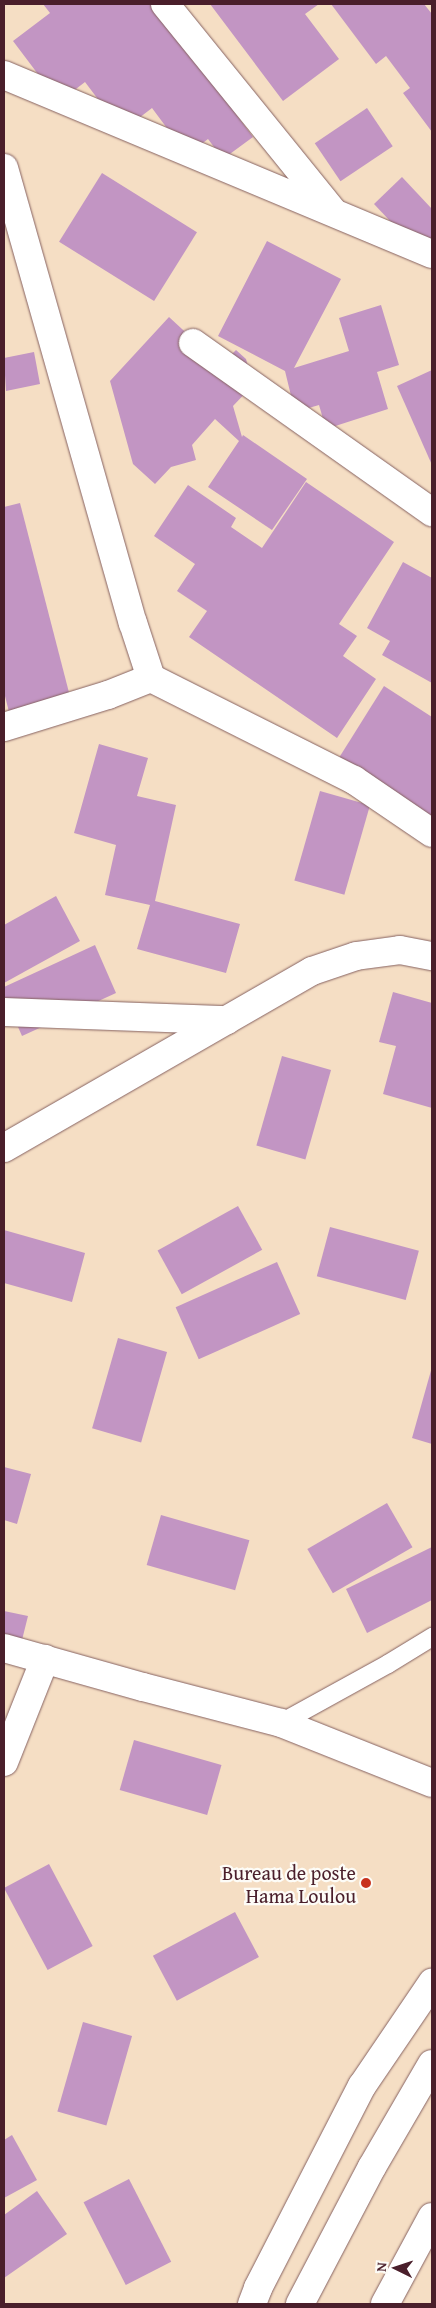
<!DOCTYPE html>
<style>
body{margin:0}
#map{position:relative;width:436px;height:2308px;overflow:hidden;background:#f5dec4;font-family:"Gentium Book Plus",serif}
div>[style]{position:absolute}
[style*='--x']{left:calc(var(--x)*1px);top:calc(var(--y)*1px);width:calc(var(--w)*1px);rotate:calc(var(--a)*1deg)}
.building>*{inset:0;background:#c295c3;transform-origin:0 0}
.roads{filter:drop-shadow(0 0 1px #866261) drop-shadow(0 0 1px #866261)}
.service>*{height:18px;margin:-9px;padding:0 9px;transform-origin:9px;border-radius:9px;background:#fff}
.minor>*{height:28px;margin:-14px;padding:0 14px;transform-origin:14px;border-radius:14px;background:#fff}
.dots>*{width:14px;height:14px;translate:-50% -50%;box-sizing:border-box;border:2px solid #fdfcf7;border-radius:50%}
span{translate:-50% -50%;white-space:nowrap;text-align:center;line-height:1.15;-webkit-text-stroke:4.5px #fdfcf7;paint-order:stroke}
.poi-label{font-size:20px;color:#4a1f2b}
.right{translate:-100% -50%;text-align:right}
.frame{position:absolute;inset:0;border:5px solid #4a1f2b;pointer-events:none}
.north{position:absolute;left:371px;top:2243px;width:50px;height:50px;-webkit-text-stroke:4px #fdfcf7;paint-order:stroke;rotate:274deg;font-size:14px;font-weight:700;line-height:20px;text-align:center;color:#4a1f2b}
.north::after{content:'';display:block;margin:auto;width:18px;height:22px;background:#4a1f2b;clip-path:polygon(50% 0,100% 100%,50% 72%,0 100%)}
</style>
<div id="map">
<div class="building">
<div style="clip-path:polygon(43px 4px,155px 4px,253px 137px,223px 159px,208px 139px,187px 155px,152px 108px,122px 131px,85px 82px,59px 102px,13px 41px,50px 13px)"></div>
<div style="clip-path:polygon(210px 4px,319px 4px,305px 14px,339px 59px,283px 101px)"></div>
<div style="clip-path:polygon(331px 4px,424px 4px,432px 14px,432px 132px,403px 93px,410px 88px,386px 56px,376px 64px)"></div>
<div style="left:367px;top:108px;width:46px;height:63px;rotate:56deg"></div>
<div style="left:102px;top:173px;width:112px;height:81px;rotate:32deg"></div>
<div style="clip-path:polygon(402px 177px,432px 209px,432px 245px,422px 255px,374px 204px)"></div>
<div style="clip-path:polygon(267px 241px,341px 279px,294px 368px,349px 351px,339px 318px,381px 305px,399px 365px,377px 372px,388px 409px,326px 429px,319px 405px,295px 412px,285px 371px,218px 336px)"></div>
<div style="clip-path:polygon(169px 317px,195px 341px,218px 368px,236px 350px,246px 359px,253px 385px,233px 406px,242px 437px,243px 435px,307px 479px,272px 530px,208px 487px,239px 441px,215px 419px,192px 445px,196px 460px,171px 467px,155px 484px,133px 464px,110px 381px)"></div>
<div style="clip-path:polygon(34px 352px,40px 384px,6px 391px,4px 358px)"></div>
<div style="clip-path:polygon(432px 370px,432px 465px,397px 386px)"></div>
<div style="clip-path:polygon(306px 482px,394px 542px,339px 624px,357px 636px,343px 656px,376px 679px,337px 738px,189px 637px,207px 611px,177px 591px,195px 564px,154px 536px,188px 485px,236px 518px,231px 527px,262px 548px)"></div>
<div style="clip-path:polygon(20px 503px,73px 708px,12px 724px,4px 692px,4px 507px)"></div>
<div style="clip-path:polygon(403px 562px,432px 578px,432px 683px,382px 655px,390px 641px,367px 628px)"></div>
<div style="clip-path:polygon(384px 686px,432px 717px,432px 822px,337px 761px)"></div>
<div style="clip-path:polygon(99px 744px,148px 758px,137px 796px,176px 805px,155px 901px,240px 924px,226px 973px,137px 949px,150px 905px,105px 895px,116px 845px,74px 833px)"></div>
<div style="left:320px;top:791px;width:52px;height:93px;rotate:16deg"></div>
<div style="clip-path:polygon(56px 896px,80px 941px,4px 983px,4px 925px)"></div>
<div style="clip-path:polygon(95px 945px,116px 993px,22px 1036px,4px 995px,4px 987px)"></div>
<div style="clip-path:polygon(393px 992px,432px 1003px,432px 1108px,383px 1094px,396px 1046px,379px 1042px)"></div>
<div style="left:282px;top:1056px;width:51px;height:93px;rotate:16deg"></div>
<div style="left:238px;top:1206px;width:50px;height:92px;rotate:61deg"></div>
<div style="left:330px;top:1227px;width:92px;height:51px;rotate:15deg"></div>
<div style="clip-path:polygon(4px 1230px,85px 1253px,72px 1302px,4px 1283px)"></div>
<div style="left:277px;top:1262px;width:57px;height:111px;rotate:66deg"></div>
<div style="left:118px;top:1338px;width:51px;height:94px;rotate:16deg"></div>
<div style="clip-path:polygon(432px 1367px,432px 1444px,412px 1438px)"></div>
<div style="clip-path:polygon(4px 1467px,31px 1474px,17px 1524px,4px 1520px)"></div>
<div style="left:387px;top:1503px;width:51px;height:92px;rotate:60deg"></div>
<div style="left:161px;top:1515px;width:92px;height:52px;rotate:16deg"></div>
<div style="clip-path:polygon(432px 1547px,432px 1600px,367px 1633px,346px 1589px)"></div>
<div style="clip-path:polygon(4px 1611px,28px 1616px,22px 1640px,4px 1636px)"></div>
<div style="left:134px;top:1740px;width:91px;height:52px;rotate:16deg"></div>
<div style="left:49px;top:1864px;width:93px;height:51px;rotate:62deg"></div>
<div style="left:235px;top:1912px;width:51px;height:93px;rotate:62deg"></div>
<div style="left:83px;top:2022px;width:51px;height:93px;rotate:16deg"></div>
<div style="clip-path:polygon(12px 2135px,37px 2180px,4px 2198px,4px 2140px)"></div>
<div style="left:129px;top:2179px;width:93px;height:51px;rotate:63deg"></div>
<div style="clip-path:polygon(37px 2191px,67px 2234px,4px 2278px,4px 2215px)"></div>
</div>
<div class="roads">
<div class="service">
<div style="--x:281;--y:1723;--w:122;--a:-28.9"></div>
<div style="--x:388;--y:1664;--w:52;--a:-31.5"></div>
</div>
<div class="minor">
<div style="--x:165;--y:4;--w:265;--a:51"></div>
<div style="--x:4;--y:75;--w:464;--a:22.7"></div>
<div style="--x:4;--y:168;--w:473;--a:74.2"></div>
<div style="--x:133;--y:623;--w:58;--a:71.9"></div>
<div style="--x:151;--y:678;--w:227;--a:26.7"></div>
<div style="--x:354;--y:780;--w:94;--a:34.2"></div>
<div style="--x:193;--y:343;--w:293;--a:35.3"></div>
<div style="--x:4;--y:727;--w:109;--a:-17.1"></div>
<div style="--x:108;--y:695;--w:46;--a:-21.6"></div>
<div style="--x:4;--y:1012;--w:223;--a:2.1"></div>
<div style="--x:4;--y:1148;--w:355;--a:-29.9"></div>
<div style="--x:312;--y:971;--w:46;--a:-18.8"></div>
<div style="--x:356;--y:956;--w:44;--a:-7.8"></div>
<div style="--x:400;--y:950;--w:33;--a:11"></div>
<div style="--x:4;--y:1648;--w:144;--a:15.7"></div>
<div style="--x:143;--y:1687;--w:143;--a:14.6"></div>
<div style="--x:281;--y:1723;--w:162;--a:21.7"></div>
<div style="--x:4;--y:1762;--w:111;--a:-68.3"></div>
<div style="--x:252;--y:2304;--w:17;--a:-69"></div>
<div style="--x:258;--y:2288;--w:227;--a:-62.8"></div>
<div style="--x:362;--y:2086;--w:125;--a:-55.8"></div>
<div style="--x:300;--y:2304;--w:155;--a:-62.3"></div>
<div style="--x:372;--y:2167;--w:119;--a:-59.8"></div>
<div style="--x:385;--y:2304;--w:99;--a:-61.6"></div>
</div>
</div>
<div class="dots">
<div style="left:366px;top:1883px;background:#c8321e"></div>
</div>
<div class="poi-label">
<span class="right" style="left:356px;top:1884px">Bureau de poste<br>Hama Loulou</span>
</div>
<div class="frame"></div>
<div class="north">N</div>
</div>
